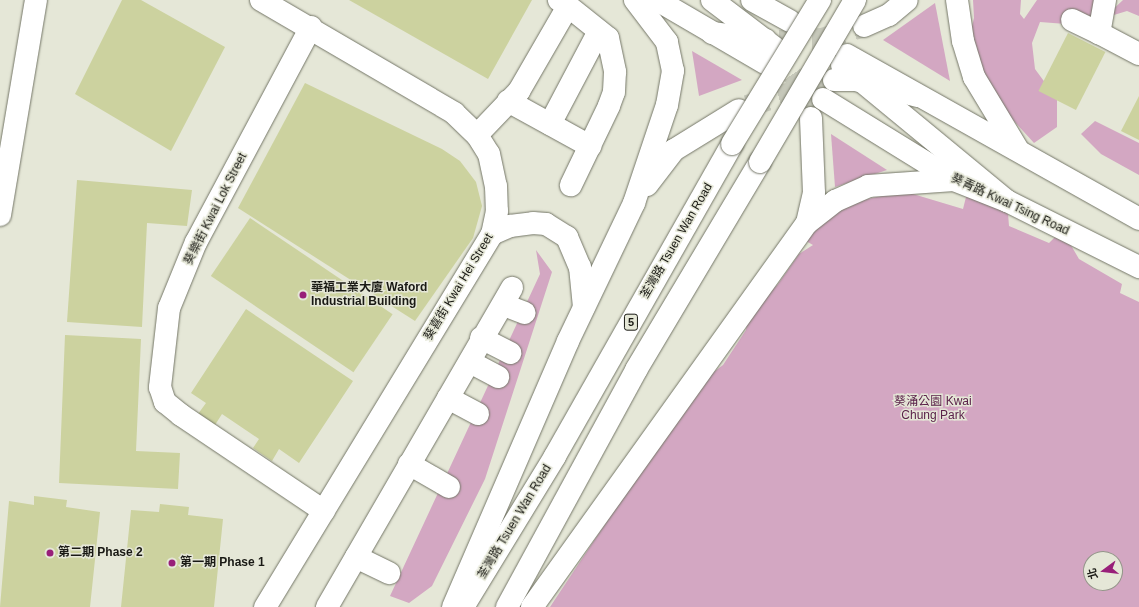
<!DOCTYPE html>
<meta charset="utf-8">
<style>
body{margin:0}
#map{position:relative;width:1139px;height:607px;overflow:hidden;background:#e5e7d7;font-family:Helvetica,"Noto Sans TC",sans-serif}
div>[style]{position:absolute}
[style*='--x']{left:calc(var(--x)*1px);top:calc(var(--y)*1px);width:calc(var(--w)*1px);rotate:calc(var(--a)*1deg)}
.green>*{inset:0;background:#d3a7c2}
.building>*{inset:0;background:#ccd29f;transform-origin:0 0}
.major-tunnel>*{height:22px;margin-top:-11px;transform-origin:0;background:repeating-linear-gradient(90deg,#c6c8ba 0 22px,transparent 0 33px)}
.highway-tunnel>*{height:22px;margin-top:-11px;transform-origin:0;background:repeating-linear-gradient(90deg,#c6c8ba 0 22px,transparent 0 33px)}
.roads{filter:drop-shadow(0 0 1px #747667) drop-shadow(0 0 1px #747667)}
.minor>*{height:22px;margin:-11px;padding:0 11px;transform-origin:11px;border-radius:11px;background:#fff}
.major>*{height:22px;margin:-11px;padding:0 11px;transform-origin:11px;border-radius:11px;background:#fff}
.highway>*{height:22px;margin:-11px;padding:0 11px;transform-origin:11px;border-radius:11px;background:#fff}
.bridges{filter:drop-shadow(0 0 1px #747667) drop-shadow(0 0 1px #747667)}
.highway-bridge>*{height:22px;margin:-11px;padding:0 11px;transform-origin:11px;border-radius:11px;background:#fff}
.dots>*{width:11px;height:11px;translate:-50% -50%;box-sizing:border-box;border:2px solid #e5e7d7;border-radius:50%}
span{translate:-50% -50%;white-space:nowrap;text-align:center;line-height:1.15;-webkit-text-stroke:3px #e5e7d7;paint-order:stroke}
.shield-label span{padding:1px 3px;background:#e5e7d7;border:1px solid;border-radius:3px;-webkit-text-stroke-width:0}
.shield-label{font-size:11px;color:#191914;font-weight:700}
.street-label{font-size:12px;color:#191914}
.poi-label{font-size:12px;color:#191914;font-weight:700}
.left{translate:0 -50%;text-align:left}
.park-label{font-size:12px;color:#5b224a}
.north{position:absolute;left:1083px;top:551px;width:40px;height:40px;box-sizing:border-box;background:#e5e7d7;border:1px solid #939589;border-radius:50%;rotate:255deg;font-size:11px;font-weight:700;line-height:16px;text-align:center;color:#191914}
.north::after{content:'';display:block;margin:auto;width:14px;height:18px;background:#981f79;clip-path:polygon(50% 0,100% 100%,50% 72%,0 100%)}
</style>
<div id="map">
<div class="green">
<div style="clip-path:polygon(973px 0,1021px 0,1020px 14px,1024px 19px,1037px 0,1102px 0,1092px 26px,1040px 22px,1032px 43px,1035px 69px,1057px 99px,1057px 127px,1034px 143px,1013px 120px,980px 73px,969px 39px,974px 18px)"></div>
<div style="clip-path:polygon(1123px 0,1139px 0,1139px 16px,1127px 11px,1104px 18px)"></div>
<div style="clip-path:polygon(935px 3px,950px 81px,883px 40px)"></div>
<div style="clip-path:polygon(692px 51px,742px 80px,699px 96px)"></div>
<div style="clip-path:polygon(1095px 121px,1139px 143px,1139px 175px,1101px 154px,1081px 134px)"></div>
<div style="clip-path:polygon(831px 134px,887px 170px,835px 187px)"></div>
<div style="clip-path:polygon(evenodd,903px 191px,963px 209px,967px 193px,1007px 201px,1009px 226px,1049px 243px,1062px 230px,1079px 259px,1122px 284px,1120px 293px,1139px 302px,1139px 607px,550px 607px,698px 384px,723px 365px,746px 330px,748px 314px,778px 284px,799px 254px,813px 245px,806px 241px,815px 229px,850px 203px,903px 191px,1091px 559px,1115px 559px,1115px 583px,1091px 583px,1091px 559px)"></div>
<div style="clip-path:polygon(536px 250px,552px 272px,485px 479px,432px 586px,409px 603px,390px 596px,540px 274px)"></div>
</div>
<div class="building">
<div style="clip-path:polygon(122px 0,141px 0,225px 47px,171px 151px,75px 94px)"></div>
<div style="clip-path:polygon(349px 0,532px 0,488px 79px)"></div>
<div style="left:1068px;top:33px;width:42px;height:65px;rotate:27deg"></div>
<div style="clip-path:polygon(305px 83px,442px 149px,460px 161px,476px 182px,482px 206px,473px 238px,415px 321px,238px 208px)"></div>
<div style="clip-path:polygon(1139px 96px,1139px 140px,1121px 131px)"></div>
<div style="clip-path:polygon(77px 180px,192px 190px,187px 226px,147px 223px,142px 327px,67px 322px)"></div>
<div style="left:250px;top:218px;width:172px;height:70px;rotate:34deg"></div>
<div style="clip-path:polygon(246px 309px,353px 381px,299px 463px,279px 449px,272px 461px,253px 448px,259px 439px,222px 414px,215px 425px,198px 414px,206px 403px,191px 393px)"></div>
<div style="clip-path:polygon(65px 335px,141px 339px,136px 451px,180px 453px,178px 489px,59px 483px)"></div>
<div style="clip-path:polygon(34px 496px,67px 500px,66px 507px,100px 512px,90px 607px,0 607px,9px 501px,34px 505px)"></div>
<div style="clip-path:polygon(160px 504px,189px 507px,188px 515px,223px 519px,214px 607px,121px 607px,131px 510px,159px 512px)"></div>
</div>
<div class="major-tunnel">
<div style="--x:790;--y:21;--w:64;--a:31"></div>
<div style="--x:765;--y:63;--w:65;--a:31.7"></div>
</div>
<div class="highway-tunnel">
<div style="--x:779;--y:41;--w:43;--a:-2.7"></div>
<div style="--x:822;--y:39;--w:44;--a:-17.2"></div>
<div style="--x:774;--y:47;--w:49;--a:55"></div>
<div style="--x:802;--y:87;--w:32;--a:74"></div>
<div style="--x:747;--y:106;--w:91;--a:-16.6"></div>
</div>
<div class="roads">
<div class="minor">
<div style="--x:261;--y:0;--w:224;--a:30.3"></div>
<div style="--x:454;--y:113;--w:32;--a:44"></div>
<div style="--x:477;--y:135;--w:22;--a:58"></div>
<div style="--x:489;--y:154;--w:33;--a:78"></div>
<div style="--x:496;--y:186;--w:25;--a:88"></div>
<div style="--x:497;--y:211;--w:24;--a:102"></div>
<div style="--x:492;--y:234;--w:437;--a:121.3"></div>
<div style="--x:1105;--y:0;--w:34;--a:100"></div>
<div style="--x:1099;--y:33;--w:45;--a:27.7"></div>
<div style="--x:568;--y:6;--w:51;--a:38.7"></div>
<div style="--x:608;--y:38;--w:35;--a:78"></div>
<div style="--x:615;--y:72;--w:20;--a:93"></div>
<div style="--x:614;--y:92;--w:15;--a:110"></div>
<div style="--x:609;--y:106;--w:88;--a:115.7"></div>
<div style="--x:1072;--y:20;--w:30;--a:26"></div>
<div style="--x:311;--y:27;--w:244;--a:118.1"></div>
<div style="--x:196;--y:242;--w:71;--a:112.2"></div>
<div style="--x:169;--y:308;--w:80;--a:96.5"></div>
<div style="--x:160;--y:387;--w:16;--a:72"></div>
<div style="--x:165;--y:402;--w:21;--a:39"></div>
<div style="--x:181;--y:415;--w:172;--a:33.9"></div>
<div style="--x:508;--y:101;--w:94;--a:28.8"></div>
<div style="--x:550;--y:124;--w:105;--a:-62.2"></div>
<div style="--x:477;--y:135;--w:61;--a:-46.3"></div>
<div style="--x:519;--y:91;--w:98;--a:-60"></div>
<div style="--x:568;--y:6;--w:11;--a:-146"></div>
<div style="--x:504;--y:305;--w:22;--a:21"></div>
<div style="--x:481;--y:338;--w:33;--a:27"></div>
<div style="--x:470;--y:362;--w:32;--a:28"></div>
<div style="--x:448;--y:398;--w:34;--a:28"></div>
<div style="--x:409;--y:464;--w:46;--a:29.9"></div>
<div style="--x:356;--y:557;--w:37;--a:26"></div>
<div style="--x:327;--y:607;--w:369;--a:-59.9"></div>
</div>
<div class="major">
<div style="--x:657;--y:0;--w:125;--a:30.3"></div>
<div style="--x:752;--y:0;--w:43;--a:28.9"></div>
<div style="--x:847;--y:55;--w:335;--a:29.3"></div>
<div style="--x:823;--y:99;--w:154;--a:31.7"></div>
<div style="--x:954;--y:180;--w:57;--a:21.6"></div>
<div style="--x:1007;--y:201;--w:148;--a:26.6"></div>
<div style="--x:0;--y:215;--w:218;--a:-80.5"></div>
</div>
<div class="highway">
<div style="--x:712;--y:0;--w:78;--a:37.2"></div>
<div style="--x:957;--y:0;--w:41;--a:81.7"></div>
<div style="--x:963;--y:41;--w:38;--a:73"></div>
<div style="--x:974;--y:77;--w:85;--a:58.9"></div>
<div style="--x:864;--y:26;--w:27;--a:-24"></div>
<div style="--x:889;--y:15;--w:23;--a:-40"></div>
<div style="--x:712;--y:33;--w:54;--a:7.4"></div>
<div style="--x:842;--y:65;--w:214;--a:39.5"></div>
<div style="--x:834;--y:80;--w:22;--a:0"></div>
<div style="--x:856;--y:80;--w:64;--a:14.5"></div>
<div style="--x:647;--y:185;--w:44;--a:-52.4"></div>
<div style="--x:674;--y:150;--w:76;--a:-31.6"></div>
<div style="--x:807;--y:223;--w:31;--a:-77"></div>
<div style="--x:814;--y:193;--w:75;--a:-92.3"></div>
<div style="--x:492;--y:234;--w:20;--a:-24"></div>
<div style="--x:510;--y:226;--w:23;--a:-7"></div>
<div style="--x:533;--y:223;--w:13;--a:4"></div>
<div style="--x:546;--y:224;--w:25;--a:32"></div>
<div style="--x:567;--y:237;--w:33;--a:67"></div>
<div style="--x:580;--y:267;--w:40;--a:84.3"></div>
<div style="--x:453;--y:607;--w:290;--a:-66.6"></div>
<div style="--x:568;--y:341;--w:153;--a:-64.4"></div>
<div style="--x:634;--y:203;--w:103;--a:-71.4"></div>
<div style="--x:667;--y:105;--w:35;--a:-80"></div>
<div style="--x:673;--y:71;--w:30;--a:-102"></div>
<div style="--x:667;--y:42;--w:53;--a:-127.3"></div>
<div style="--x:463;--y:607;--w:177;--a:-58.6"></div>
<div style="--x:555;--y:456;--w:359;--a:-60.4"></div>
<div style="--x:507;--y:607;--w:270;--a:-61.4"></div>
<div style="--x:636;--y:370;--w:242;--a:-59.2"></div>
<div style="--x:532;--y:607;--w:472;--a:-54.4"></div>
<div style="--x:807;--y:223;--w:36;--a:-38"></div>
<div style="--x:835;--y:201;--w:36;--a:-24"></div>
<div style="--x:868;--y:186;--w:86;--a:-4"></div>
</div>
</div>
<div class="bridges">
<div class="highway-bridge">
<div style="--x:732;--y:144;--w:169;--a:-58.6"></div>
<div style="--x:760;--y:162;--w:188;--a:-59.6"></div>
</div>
</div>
<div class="dots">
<div style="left:303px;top:295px;background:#981f79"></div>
<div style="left:50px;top:553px;background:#981f79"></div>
<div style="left:172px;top:563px;background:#981f79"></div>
</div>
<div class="shield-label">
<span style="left:631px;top:322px">5</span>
</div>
<div class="street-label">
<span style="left:1010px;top:205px;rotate:25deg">葵青路 Kwai Tsing Road</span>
<span style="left:216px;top:209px;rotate:-63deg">葵樂街 Kwai Lok Street</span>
<span style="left:677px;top:241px;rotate:-60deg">荃灣路 Tsuen Wan Road</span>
<span style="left:459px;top:287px;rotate:-59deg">葵喜街 Kwai Hei Street</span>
<span style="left:515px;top:522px;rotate:-59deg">荃灣路 Tsuen Wan Road</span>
</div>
<div class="poi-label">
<span class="left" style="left:311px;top:295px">華福工業大廈 Waford<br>Industrial Building</span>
<span class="left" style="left:58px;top:553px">第二期 Phase 2</span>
<span class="left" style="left:180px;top:563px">第一期 Phase 1</span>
</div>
<div class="park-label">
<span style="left:933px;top:409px">葵涌公園 Kwai<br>Chung Park</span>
</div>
<div class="north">北</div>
</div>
